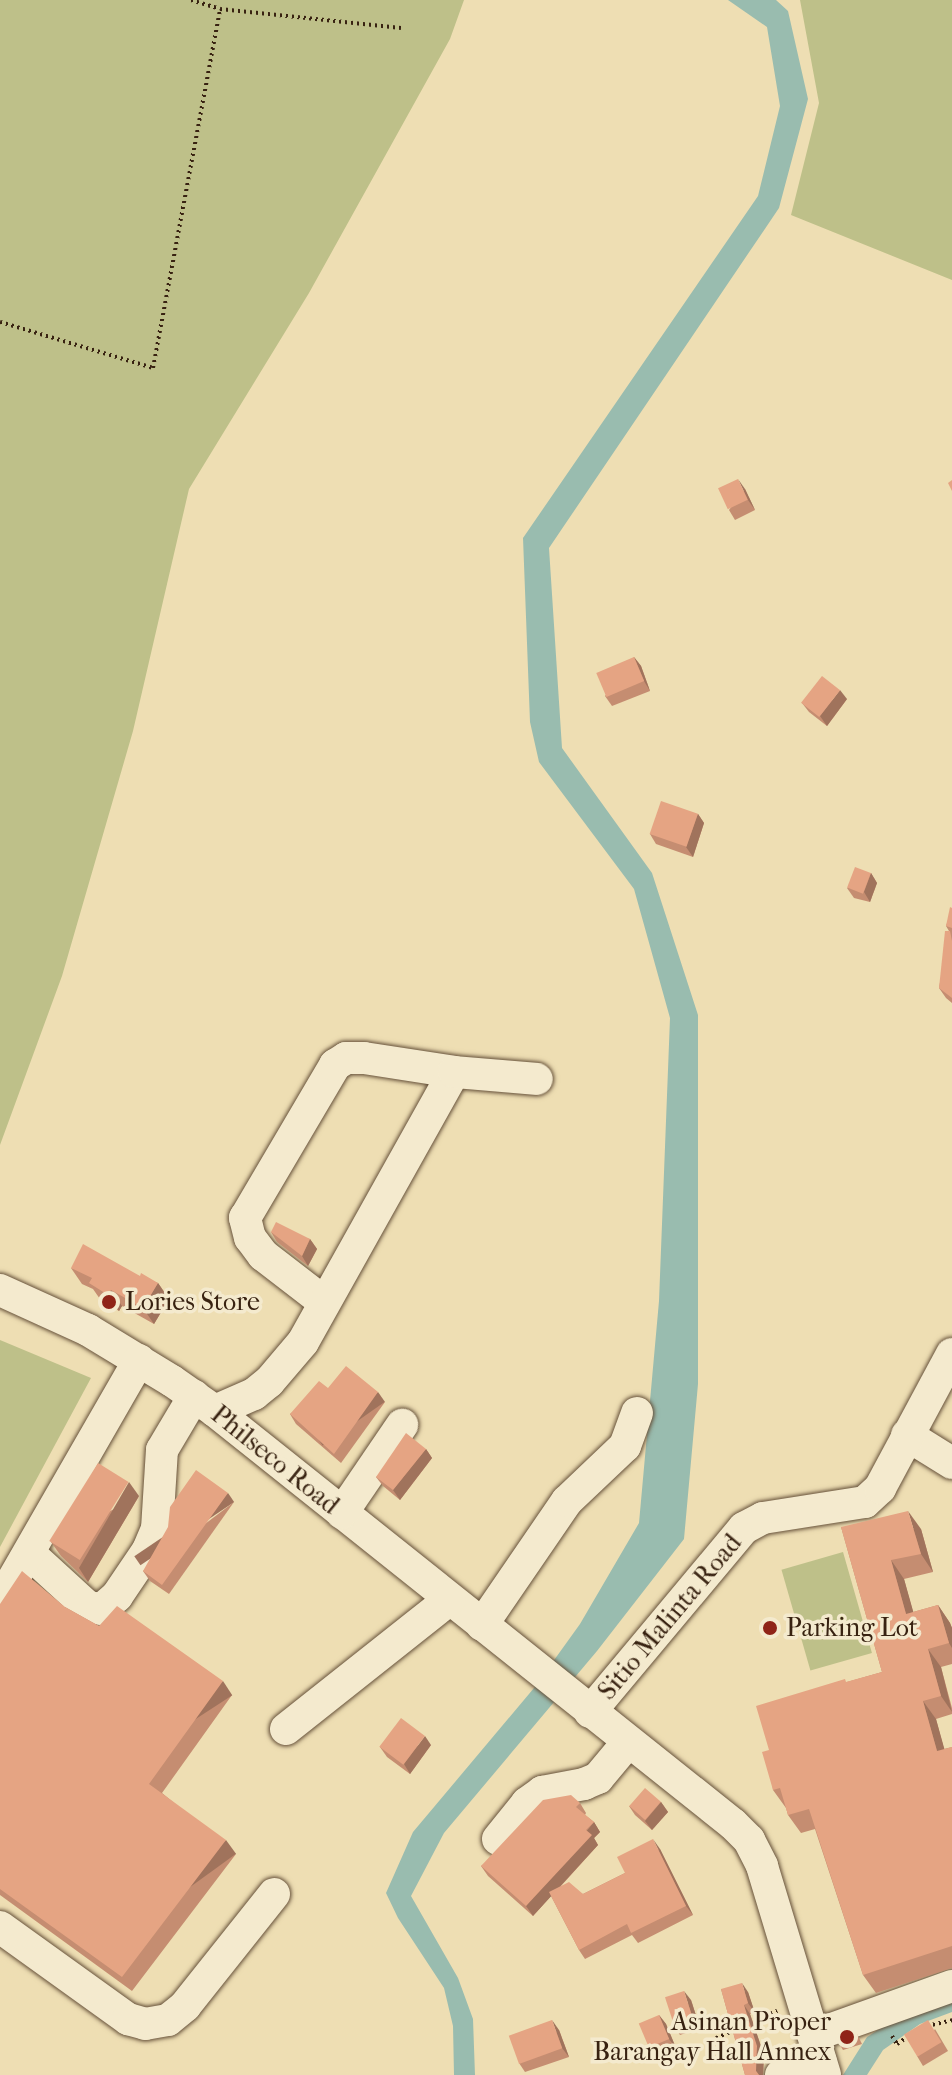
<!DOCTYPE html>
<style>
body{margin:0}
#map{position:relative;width:952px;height:2075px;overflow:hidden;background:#eedeb3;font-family:"IM FELL French Canon",serif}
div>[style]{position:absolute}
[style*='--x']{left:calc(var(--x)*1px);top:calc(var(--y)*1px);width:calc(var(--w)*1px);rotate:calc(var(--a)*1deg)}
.green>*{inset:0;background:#bec089;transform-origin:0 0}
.water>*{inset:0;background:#99bcaf}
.path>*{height:4px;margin-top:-2px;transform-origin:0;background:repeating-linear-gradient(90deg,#382211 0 2px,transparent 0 6px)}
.roads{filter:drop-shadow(0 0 2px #66513a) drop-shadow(0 0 2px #66513a)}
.minor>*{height:32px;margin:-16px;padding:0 16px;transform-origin:16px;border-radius:16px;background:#f4eace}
.wall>*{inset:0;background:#c58d71}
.shaded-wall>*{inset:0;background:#a0735c;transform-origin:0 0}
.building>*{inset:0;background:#e5a483;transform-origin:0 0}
.dots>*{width:22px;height:22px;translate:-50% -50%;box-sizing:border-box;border:4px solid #f4eace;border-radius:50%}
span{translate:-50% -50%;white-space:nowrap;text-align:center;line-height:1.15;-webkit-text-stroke:7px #f4eace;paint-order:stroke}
.poi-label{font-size:26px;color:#382211}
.left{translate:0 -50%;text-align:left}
.right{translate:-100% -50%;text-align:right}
.street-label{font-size:26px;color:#382211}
</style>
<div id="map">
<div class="green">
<div style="clip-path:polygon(0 0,464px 0,450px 39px,309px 293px,189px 489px,133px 731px,62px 976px,0 1145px)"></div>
<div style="clip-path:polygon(800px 0,952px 0,952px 280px,791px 215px,819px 103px)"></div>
<div style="clip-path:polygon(0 1340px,91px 1378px,0 1547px)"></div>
<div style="left:843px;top:1552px;width:105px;height:64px;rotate:74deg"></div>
</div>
<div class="water">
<div style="clip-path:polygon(728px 0,776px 0,788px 11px,808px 99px,779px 208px,549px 548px,562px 748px,652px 873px,698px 1015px,698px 1384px,684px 1539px,597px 1651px,444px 1833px,411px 1896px,458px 1978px,473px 2019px,475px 2075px,454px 2075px,453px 2026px,444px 1988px,398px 1918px,386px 1893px,413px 1832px,534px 1688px,580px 1624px,639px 1523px,659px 1301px,670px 1018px,634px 889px,539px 762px,530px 722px,523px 538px,758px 196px,780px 106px,767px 27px)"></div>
<div style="clip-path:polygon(952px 1994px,952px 2012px,920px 2024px,883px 2050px,867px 2075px,843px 2075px,867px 2037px,910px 2009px)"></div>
</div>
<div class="path">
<div style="--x:191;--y:0;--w:30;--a:17"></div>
<div style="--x:0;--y:322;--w:160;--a:16.7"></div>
<div style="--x:153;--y:368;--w:365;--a:-79.4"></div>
<div style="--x:220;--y:9;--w:182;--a:6"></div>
<div style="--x:749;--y:2024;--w:31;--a:-25"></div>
<div style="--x:927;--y:2026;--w:26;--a:-13"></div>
<div style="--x:892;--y:2036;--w:9;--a:58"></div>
<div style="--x:897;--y:2044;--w:14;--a:-34"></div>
<div style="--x:716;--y:2038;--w:23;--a:-23"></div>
</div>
<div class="roads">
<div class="minor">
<div style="--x:0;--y:1290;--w:97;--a:24.4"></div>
<div style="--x:88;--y:1330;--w:98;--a:31.3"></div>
<div style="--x:172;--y:1381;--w:52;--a:34.9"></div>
<div style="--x:215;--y:1411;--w:662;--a:38.57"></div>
<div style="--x:733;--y:1824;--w:23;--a:45"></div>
<div style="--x:749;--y:1840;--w:29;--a:63"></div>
<div style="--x:762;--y:1866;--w:218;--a:73.2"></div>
<div style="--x:324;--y:1302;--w:77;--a:-142.4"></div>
<div style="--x:263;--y:1255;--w:21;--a:-127"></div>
<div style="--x:250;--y:1238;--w:21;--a:-104"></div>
<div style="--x:245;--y:1218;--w:178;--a:-59.5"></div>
<div style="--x:335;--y:1065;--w:13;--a:-32"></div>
<div style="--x:346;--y:1058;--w:18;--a:0"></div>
<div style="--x:364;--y:1058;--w:91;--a:8.8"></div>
<div style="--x:215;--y:1411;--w:43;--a:-23.6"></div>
<div style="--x:254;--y:1394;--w:19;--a:-39"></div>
<div style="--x:269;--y:1382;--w:52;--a:-49.6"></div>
<div style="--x:303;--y:1342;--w:309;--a:-60.8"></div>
<div style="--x:454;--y:1072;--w:83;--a:4.8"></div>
<div style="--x:907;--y:1435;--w:53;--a:31.9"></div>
<div style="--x:342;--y:1513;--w:107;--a:-55.7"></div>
<div style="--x:29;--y:1553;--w:80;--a:42.5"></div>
<div style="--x:88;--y:1607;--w:14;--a:8"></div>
<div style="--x:102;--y:1609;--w:20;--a:-41"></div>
<div style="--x:117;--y:1596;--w:55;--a:-56"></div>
<div style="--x:148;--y:1550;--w:23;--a:-67"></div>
<div style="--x:157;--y:1529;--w:79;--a:-86.4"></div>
<div style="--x:162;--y:1450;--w:63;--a:-59.3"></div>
<div style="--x:0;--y:1602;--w:279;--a:-60.1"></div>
<div style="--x:482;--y:1625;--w:150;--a:-55.6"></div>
<div style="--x:567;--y:1501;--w:80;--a:-43.5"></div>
<div style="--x:625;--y:1446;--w:35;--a:-70"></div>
<div style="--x:590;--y:1712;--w:240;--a:-50.1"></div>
<div style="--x:744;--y:1528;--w:21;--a:-28"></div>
<div style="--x:763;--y:1518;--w:103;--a:-8.9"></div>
<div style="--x:865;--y:1502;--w:21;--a:-43"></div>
<div style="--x:880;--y:1488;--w:152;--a:-61.8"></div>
<div style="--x:286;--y:1729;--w:209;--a:-38.4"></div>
<div style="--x:498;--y:1839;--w:46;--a:-51.1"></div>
<div style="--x:527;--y:1803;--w:19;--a:-36"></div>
<div style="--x:542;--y:1792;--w:43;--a:-10.8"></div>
<div style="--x:584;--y:1784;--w:15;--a:-23"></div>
<div style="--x:598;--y:1778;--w:47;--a:-50.2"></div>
<div style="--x:0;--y:1927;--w:158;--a:35.7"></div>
<div style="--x:128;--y:2019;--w:18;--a:16"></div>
<div style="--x:145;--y:2024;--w:23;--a:-10"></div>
<div style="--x:168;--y:2020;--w:22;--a:-39"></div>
<div style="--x:185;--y:2006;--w:143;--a:-51.5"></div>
<div style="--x:815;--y:2035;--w:145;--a:-19.7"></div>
<div style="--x:781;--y:2075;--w:42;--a:-19.3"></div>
</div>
</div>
<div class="wall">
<div style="clip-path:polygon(745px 489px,755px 510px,735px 520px,729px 510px)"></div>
<div style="clip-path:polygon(634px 657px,641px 666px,650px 691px,612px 706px,605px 696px)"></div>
<div style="clip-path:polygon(847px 699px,827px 726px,809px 712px,802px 703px)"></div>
<div style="clip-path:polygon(698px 814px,704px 823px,693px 857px,656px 844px,650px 834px)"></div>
<div style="clip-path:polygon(871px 873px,877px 883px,870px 902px,854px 898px,847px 888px)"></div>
<div style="clip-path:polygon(952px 908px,952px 1003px,946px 998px,939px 988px,949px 931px,946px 926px)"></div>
<div style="clip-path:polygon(271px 1232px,310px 1239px,317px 1249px,308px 1266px,277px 1242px)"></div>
<div style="clip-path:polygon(71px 1268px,140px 1276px,158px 1283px,169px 1299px,154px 1324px,122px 1306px,119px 1311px,100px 1299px,93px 1289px,82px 1284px)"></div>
<div style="clip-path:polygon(328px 1388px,385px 1402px,341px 1463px,296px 1424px,290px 1414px)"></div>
<div style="clip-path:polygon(426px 1449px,432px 1458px,400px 1500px,383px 1486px,376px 1477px)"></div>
<div style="clip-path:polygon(139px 1496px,88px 1582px,61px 1556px,51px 1542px)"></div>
<div style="clip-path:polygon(234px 1502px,169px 1594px,150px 1581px,143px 1571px)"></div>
<div style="clip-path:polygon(841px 1527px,921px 1529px,933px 1572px,904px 1579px,913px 1612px,938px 1605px,950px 1623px,952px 1628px,952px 1664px,941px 1667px,952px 1708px,952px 1714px,936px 1719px,944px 1749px,952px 1747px,952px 1968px,876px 1993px,863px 1975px,815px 1829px,801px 1833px,788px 1815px,786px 1808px,773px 1790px,769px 1750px,847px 1682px,882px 1672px)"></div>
<div style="clip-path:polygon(0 1604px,65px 1607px,99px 1626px,232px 1695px,162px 1793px,236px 1854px,132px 1991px,0 1895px)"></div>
<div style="clip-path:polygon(431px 1745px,410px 1774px,387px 1757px,380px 1747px)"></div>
<div style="clip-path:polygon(661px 1802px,668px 1812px,652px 1830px,635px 1815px,629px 1806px)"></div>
<div style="clip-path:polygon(580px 1803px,586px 1813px,585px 1815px,594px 1822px,600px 1832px,594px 1838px,598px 1845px,561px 1886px,583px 1894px,625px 1873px,660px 1849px,693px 1915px,638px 1943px,632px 1935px,585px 1959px,579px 1950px,551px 1896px,533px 1916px,488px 1876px,481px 1866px)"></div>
<div style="clip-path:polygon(721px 1989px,748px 1992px,755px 2013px,750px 2014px,764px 2055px,763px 2075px,745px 2075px)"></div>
<div style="clip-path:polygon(691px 2000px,700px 2028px,680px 2035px,674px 2025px)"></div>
<div style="clip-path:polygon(659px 2015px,666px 2024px,676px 2048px,656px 2057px,649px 2047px)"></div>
<div style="clip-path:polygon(935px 2029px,948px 2051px,923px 2066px,917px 2056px)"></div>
<div style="clip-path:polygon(559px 2030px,569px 2057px,525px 2072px,519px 2063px)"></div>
<div style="clip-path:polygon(857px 2034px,862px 2044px,843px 2050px,840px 2045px)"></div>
</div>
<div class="shaded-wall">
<div style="clip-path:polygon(738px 479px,745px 489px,755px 510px,748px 500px)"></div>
<div style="clip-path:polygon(634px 657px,641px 666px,650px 691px,644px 681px)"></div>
<div style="clip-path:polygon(840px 690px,847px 699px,827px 726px,820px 716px)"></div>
<div style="clip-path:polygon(698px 814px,704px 823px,693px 857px,686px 847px)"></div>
<div style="clip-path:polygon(871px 873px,877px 883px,870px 902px,864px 892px)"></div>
<div style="clip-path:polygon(310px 1239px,317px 1249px,308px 1266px,302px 1256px)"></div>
<div style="clip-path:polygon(158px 1283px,169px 1299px,154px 1324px,143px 1308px)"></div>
<div style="clip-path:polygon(111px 1290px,122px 1306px,119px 1311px,108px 1295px)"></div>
<div style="left:378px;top:1392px;width:12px;height:76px;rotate:55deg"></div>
<div style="clip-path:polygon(426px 1449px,432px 1458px,400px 1500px,393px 1490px)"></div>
<div style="clip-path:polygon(129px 1482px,139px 1496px,88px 1582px,79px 1568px)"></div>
<div style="left:228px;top:1493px;width:11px;height:113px;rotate:56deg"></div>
<div style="clip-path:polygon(908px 1511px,921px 1529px,933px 1572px,921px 1554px)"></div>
<div style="clip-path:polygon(891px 1560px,904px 1579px,919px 1632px,906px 1614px)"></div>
<div style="clip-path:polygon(938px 1605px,950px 1623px,952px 1628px,952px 1648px,949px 1643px)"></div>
<div style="clip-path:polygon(928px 1649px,941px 1667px,952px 1712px,941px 1696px)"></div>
<div style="left:223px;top:1681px;width:17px;height:127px;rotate:57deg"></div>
<div style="clip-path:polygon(923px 1701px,936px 1719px,950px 1769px,937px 1751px)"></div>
<div style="clip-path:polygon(425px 1736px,431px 1745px,410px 1774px,404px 1764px)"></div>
<div style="clip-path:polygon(661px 1802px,668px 1812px,652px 1830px,645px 1821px)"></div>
<div style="clip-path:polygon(594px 1822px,600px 1832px,594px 1838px,598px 1845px,533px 1916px,526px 1906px)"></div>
<div style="clip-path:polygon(653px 1839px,660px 1849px,693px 1915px,686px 1906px)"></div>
<div style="left:226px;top:1840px;width:17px;height:172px;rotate:54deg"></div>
<div style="clip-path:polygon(742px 1983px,748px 1992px,755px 2013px,748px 2003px)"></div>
<div style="clip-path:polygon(684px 1991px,691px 2000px,700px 2028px,693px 2019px)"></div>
<div style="clip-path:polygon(744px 2005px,750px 2014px,764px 2055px,763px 2075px,759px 2075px,756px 2071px)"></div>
<div style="clip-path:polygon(659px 2015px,666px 2024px,676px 2048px,669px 2039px)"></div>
<div style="clip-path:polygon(552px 2020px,559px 2030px,569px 2057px,562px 2048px)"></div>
</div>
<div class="building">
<div style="left:738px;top:479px;width:23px;height:22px;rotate:65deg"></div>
<div style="clip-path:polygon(952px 480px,952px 491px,948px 483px)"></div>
<div style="left:634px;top:657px;width:26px;height:41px;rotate:67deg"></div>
<div style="left:822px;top:676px;width:23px;height:34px;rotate:38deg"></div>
<div style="left:661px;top:801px;width:39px;height:35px;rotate:19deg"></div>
<div style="left:855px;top:867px;width:17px;height:22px;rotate:21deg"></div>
<div style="clip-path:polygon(950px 907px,952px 908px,952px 928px,946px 926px)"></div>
<div style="clip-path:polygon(945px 931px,950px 931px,952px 941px,952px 998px,939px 988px)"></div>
<div style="clip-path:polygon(276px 1222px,310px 1239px,302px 1256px,271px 1232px)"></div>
<div style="clip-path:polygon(83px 1244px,140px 1276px,141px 1273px,158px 1283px,143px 1308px,111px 1290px,108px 1295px,89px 1283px,92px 1278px,71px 1268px)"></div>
<div style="clip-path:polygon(346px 1366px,378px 1392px,334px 1454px,290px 1414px,319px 1381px,328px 1388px)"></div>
<div style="clip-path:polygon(406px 1433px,426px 1449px,393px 1490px,376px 1477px)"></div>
<div style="left:98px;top:1463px;width:36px;height:92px;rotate:32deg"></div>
<div style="clip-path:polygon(196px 1470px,228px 1493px,162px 1585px,143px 1571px,168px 1527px,170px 1507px)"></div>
<div style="clip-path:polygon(908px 1511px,921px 1554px,891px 1560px,906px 1614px,938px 1605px,949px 1643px,928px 1649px,941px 1696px,923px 1701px,937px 1751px,952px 1747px,952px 1946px,863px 1975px,809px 1809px,788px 1815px,780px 1788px,773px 1790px,762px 1752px,769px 1750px,756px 1706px,845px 1679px,846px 1682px,882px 1672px,841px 1527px)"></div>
<div style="clip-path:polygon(22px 1571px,65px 1607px,99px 1626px,117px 1606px,223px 1681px,149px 1784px,226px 1840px,122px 1977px,0 1889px,0 1604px)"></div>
<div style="left:401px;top:1718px;width:30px;height:36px;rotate:37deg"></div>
<div style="left:645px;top:1788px;width:21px;height:24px;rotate:41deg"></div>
<div style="clip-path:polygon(571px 1795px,580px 1803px,576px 1807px,594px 1822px,586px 1830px,592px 1835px,526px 1906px,481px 1866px,543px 1800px)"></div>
<div style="clip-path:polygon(653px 1839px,686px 1906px,631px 1933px,627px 1924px,579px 1950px,549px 1892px,569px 1882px,583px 1894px,625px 1873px,617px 1857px)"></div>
<div style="clip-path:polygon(742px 1983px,748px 2003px,744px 2005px,757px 2046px,756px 2071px,759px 2075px,745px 2075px,721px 1989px)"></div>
<div style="left:684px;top:1991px;width:29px;height:20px;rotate:72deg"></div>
<div style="left:659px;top:2015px;width:26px;height:22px;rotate:67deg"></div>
<div style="left:552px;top:2020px;width:30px;height:46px;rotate:70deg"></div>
<div style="left:928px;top:2020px;width:26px;height:28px;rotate:59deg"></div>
<div style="clip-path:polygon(857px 2034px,858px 2039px,840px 2045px,839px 2041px)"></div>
</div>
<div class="dots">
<div style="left:109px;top:1302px;background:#8f2418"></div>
<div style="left:770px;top:1628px;background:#8f2418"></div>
<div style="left:847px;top:2037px;background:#8f2418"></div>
</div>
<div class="poi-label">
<span class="left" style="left:125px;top:1302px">Lories Store</span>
<span class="left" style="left:786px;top:1628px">Parking Lot</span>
<span class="right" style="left:831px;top:2037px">Asinan Proper<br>Barangay Hall Annex</span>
</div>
<div class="street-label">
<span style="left:275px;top:1460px;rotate:39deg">Philseco Road</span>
<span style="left:670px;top:1617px;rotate:-50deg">Sitio Malinta Road</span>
</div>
</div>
